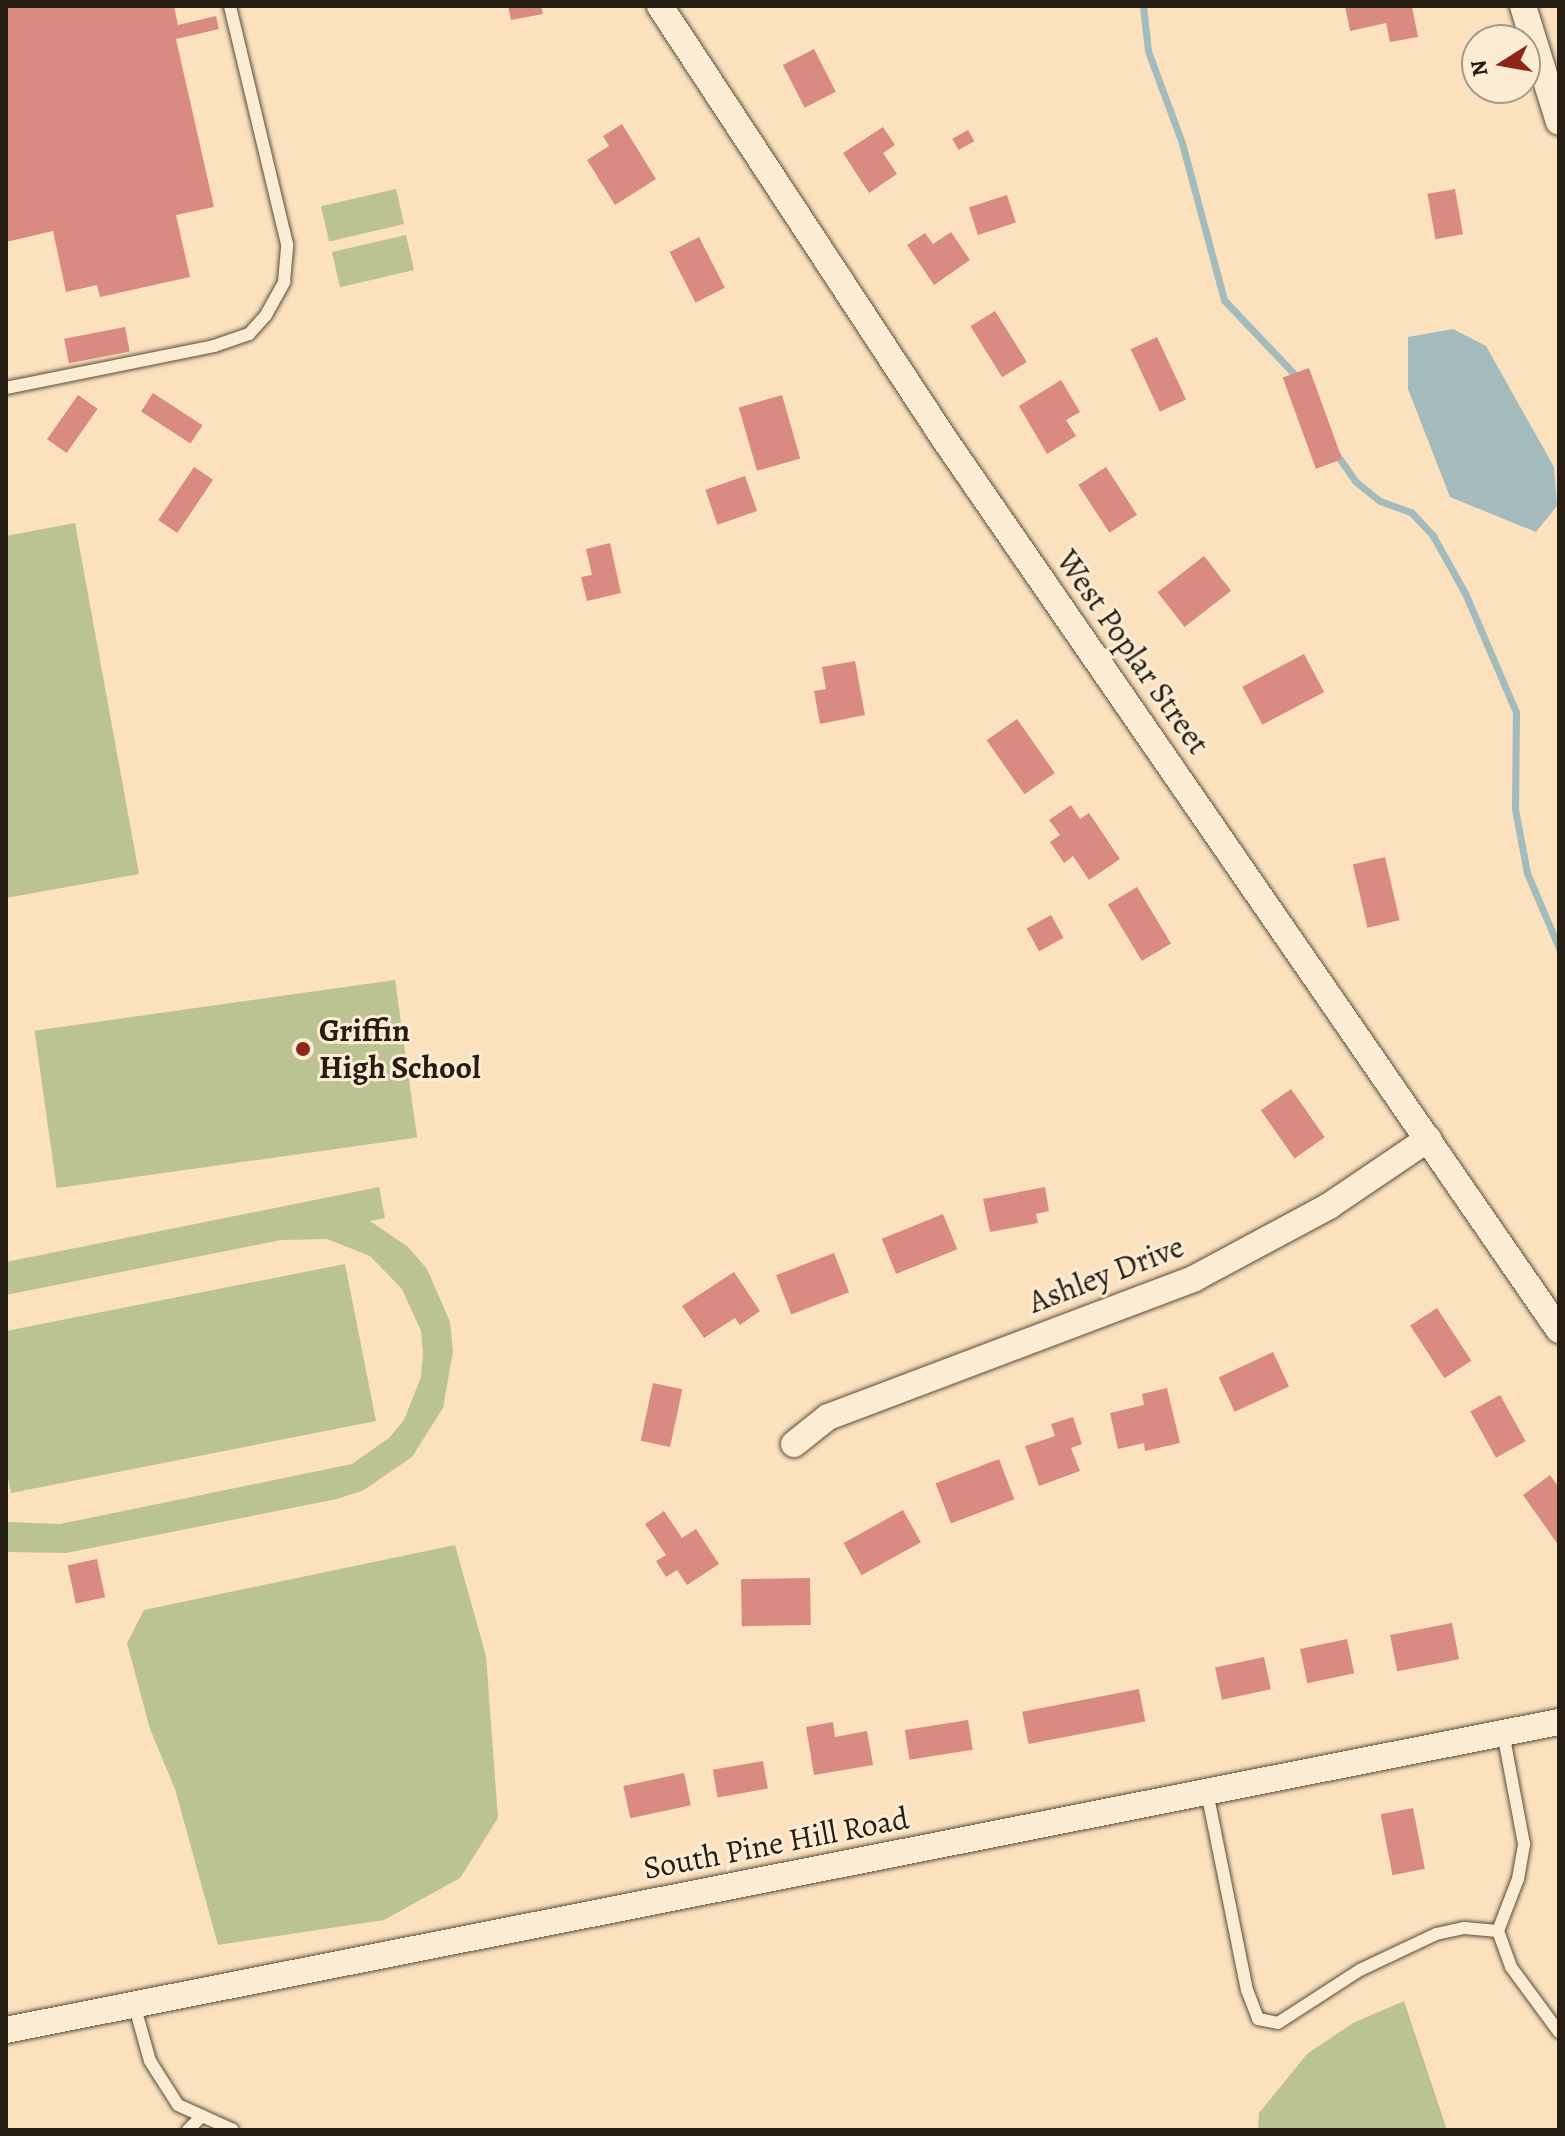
<!DOCTYPE html>
<style>
body{margin:0}
#map{position:relative;width:1565px;height:2136px;overflow:hidden;background:#fbe1bd;font-family:Alegreya,serif}
div>[style]{position:absolute}
[style*='--x']{left:calc(var(--x)*1px);top:calc(var(--y)*1px);width:calc(var(--w)*1px);rotate:calc(var(--a)*1deg)}
.green>*{inset:0;background:#bcc393;transform-origin:0 0}
.water>*{inset:0;background:#a3bbbc}
.stream>*{height:7px;margin:-3.5px;padding:0 3.5px;transform-origin:3.5px;border-radius:3.5px;background:#a3bbbc}
.building>*{inset:0;background:#da8b81;transform-origin:0 0}
.roads{filter:drop-shadow(0 0 2px #5a4d3d) drop-shadow(0 0 2px #5a4d3d)}
.service>*{height:12px;margin:-6px;padding:0 6px;transform-origin:6px;border-radius:6px;background:#fcecd4}
.minor>*{height:26px;margin:-13px;padding:0 13px;transform-origin:13px;border-radius:13px;background:#fcecd4}
.dots>*{width:22px;height:22px;translate:-50% -50%;box-sizing:border-box;border:4px solid #fcecd4;border-radius:50%}
span{translate:-50% -50%;white-space:nowrap;text-align:center;line-height:1.15;-webkit-text-stroke:6px #fcecd4;paint-order:stroke}
.street-label{font-size:32px;color:#251c12}
.poi-label{font-size:32px;color:#251c12;font-weight:700}
.left{translate:0 -50%;text-align:left}
.frame{position:absolute;inset:0;border:8px solid #251c12;pointer-events:none}
.north{position:absolute;left:1461px;top:24px;width:80px;height:80px;box-sizing:border-box;background:#fcecd4;border:2px solid #a69986;border-radius:50%;rotate:259deg;font-size:22px;font-weight:700;line-height:32px;text-align:center;color:#251c12}
.north::after{content:'';display:block;margin:auto;width:28px;height:36px;background:#8f2418;clip-path:polygon(50% 0,100% 100%,50% 72%,0 100%)}
</style>
<div id="map">
<div class="green">
<div style="left:396px;top:189px;width:36px;height:77px;rotate:77deg"></div>
<div style="left:406px;top:235px;width:36px;height:76px;rotate:77deg"></div>
<div style="clip-path:polygon(75px 523px,139px 874px,6px 898px,6px 536px)"></div>
<div style="left:395px;top:980px;width:159px;height:364px;rotate:82deg"></div>
<div style="clip-path:polygon(379px 1187px,385px 1218px,370px 1221px,408px 1247px,427px 1269px,450px 1322px,453px 1351px,443px 1408px,412px 1457px,364px 1490px,337px 1499px,66px 1553px,6px 1552px,6px 1522px,60px 1524px,352px 1464px,389px 1438px,404px 1420px,421px 1377px,423px 1354px,421px 1331px,402px 1289px,370px 1256px,327px 1239px,281px 1240px,6px 1295px,6px 1262px)"></div>
<div style="clip-path:polygon(345px 1264px,376px 1421px,11px 1493px,6px 1468px,6px 1331px)"></div>
<div style="clip-path:polygon(455px 1545px,486px 1656px,498px 1818px,460px 1878px,384px 1920px,218px 1945px,175px 1789px,150px 1729px,127px 1643px,144px 1610px)"></div>
<div style="clip-path:polygon(1404px 2001px,1447px 2130px,1258px 2130px,1259px 2113px,1307px 2054px,1353px 2023px)"></div>
</div>
<div class="water">
<div style="clip-path:polygon(1453px 329px,1486px 346px,1554px 467px,1557px 506px,1536px 532px,1450px 497px,1408px 389px,1408px 337px)"></div>
</div>
<div class="stream">
<div style="--x:1143;--y:6;--w:45;--a:83.7"></div>
<div style="--x:1148;--y:51;--w:98;--a:69.7"></div>
<div style="--x:1182;--y:143;--w:163;--a:75"></div>
<div style="--x:1224;--y:300;--w:112;--a:46.5"></div>
<div style="--x:1335;--y:452;--w:35;--a:55"></div>
<div style="--x:1355;--y:481;--w:32;--a:39"></div>
<div style="--x:1380;--y:501;--w:33;--a:20"></div>
<div style="--x:1411;--y:512;--w:33;--a:47"></div>
<div style="--x:1433;--y:536;--w:65;--a:60.7"></div>
<div style="--x:1465;--y:593;--w:129;--a:66.8"></div>
<div style="--x:1516;--y:712;--w:97;--a:90.6"></div>
<div style="--x:1515;--y:809;--w:65;--a:79.4"></div>
<div style="--x:1527;--y:873;--w:82;--a:66.9"></div>
</div>
<div class="building">
<div style="clip-path:polygon(6px 6px,174px 6px,178px 25px,216px 16px,219px 29px,176px 39px,214px 207px,176px 215px,190px 277px,100px 297px,97px 285px,66px 292px,53px 231px,6px 242px)"></div>
<div style="clip-path:polygon(508px 6px,541px 6px,543px 14px,511px 20px)"></div>
<div style="clip-path:polygon(1345px 6px,1412px 6px,1418px 37px,1390px 42px,1386px 23px,1350px 31px)"></div>
<div style="left:814px;top:49px;width:48px;height:35px;rotate:63deg"></div>
<div style="clip-path:polygon(622px 124px,656px 179px,615px 205px,587px 160px,609px 146px,603px 136px)"></div>
<div style="clip-path:polygon(883px 127px,895px 145px,883px 153px,897px 174px,869px 193px,843px 153px)"></div>
<div style="left:968px;top:130px;width:13px;height:18px;rotate:61deg"></div>
<div style="left:1455px;top:189px;width:46px;height:28px;rotate:80deg"></div>
<div style="left:1007px;top:195px;width:29px;height:40px;rotate:72deg"></div>
<div style="clip-path:polygon(951px 232px,970px 260px,934px 285px,907px 245px,925px 233px,933px 244px)"></div>
<div style="left:699px;top:237px;width:57px;height:33px;rotate:63deg"></div>
<div style="left:995px;top:311px;width:60px;height:29px;rotate:58deg"></div>
<div style="left:125px;top:327px;width:25px;height:62px;rotate:79deg"></div>
<div style="left:1157px;top:337px;width:69px;height:29px;rotate:65deg"></div>
<div style="left:1309px;top:368px;width:97px;height:28px;rotate:70deg"></div>
<div style="clip-path:polygon(1061px 380px,1080px 412px,1066px 420px,1076px 436px,1047px 454px,1019px 406px)"></div>
<div style="left:153px;top:393px;width:59px;height:22px;rotate:33deg"></div>
<div style="left:78px;top:395px;width:24px;height:54px;rotate:35deg"></div>
<div style="left:782px;top:395px;width:66px;height:45px;rotate:74deg"></div>
<div style="left:194px;top:467px;width:23px;height:64px;rotate:34deg"></div>
<div style="left:1106px;top:467px;width:57px;height:33px;rotate:57deg"></div>
<div style="left:745px;top:476px;width:37px;height:42px;rotate:71deg"></div>
<div style="clip-path:polygon(610px 543px,621px 593px,587px 601px,581px 577px,592px 575px,586px 549px)"></div>
<div style="left:1204px;top:556px;width:44px;height:59px;rotate:52deg"></div>
<div style="left:1304px;top:654px;width:43px;height:70px;rotate:62deg"></div>
<div style="clip-path:polygon(855px 661px,865px 715px,820px 724px,814px 691px,826px 689px,822px 667px)"></div>
<div style="left:1017px;top:719px;width:66px;height:37px;rotate:55deg"></div>
<div style="clip-path:polygon(1071px 805px,1080px 819px,1089px 813px,1120px 859px,1089px 880px,1073px 856px,1064px 863px,1050px 842px,1060px 835px,1049px 820px)"></div>
<div style="left:1385px;top:857px;width:65px;height:33px;rotate:77deg"></div>
<div style="left:1137px;top:887px;width:66px;height:34px;rotate:59deg"></div>
<div style="left:1051px;top:915px;width:26px;height:28px;rotate:61deg"></div>
<div style="left:1291px;top:1089px;width:59px;height:37px;rotate:55deg"></div>
<div style="clip-path:polygon(1045px 1187px,1049px 1211px,1036px 1214px,1038px 1223px,990px 1232px,983px 1199px)"></div>
<div style="left:943px;top:1214px;width:38px;height:66px;rotate:68deg"></div>
<div style="left:834px;top:1253px;width:42px;height:62px;rotate:69deg"></div>
<div style="clip-path:polygon(734px 1272px,760px 1311px,740px 1325px,735px 1318px,704px 1338px,682px 1306px)"></div>
<div style="left:1437px;top:1308px;width:63px;height:32px;rotate:57deg"></div>
<div style="left:1273px;top:1352px;width:38px;height:60px;rotate:65deg"></div>
<div style="left:653px;top:1383px;width:30px;height:59px;rotate:12deg"></div>
<div style="clip-path:polygon(1167px 1388px,1180px 1443px,1145px 1451px,1144px 1443px,1118px 1449px,1110px 1413px,1144px 1405px,1142px 1394px)"></div>
<div style="left:1500px;top:1395px;width:53px;height:34px;rotate:61deg"></div>
<div style="clip-path:polygon(1073px 1417px,1082px 1444px,1071px 1448px,1080px 1471px,1039px 1486px,1025px 1446px,1055px 1436px,1051px 1424px)"></div>
<div style="left:999px;top:1459px;width:43px;height:68px;rotate:69deg"></div>
<div style="clip-path:polygon(1550px 1475px,1559px 1488px,1559px 1546px,1523px 1495px)"></div>
<div style="left:903px;top:1510px;width:37px;height:68px;rotate:61deg"></div>
<div style="clip-path:polygon(664px 1511px,682px 1538px,696px 1529px,719px 1564px,687px 1585px,677px 1570px,666px 1577px,656px 1561px,666px 1555px,645px 1524px)"></div>
<div style="left:97px;top:1559px;width:39px;height:30px;rotate:78deg"></div>
<div style="left:810px;top:1578px;width:47px;height:69px;rotate:89deg"></div>
<div style="left:1452px;top:1623px;width:37px;height:63px;rotate:79deg"></div>
<div style="left:1347px;top:1639px;width:35px;height:48px;rotate:78deg"></div>
<div style="left:1264px;top:1657px;width:33px;height:50px;rotate:78deg"></div>
<div style="left:1139px;top:1689px;width:33px;height:119px;rotate:79deg"></div>
<div style="left:968px;top:1720px;width:30px;height:64px;rotate:81deg"></div>
<div style="clip-path:polygon(833px 1722px,835px 1737px,867px 1731px,873px 1765px,814px 1775px,806px 1727px)"></div>
<div style="left:763px;top:1761px;width:28px;height:51px;rotate:80deg"></div>
<div style="left:684px;top:1773px;width:33px;height:62px;rotate:78deg"></div>
<div style="left:1413px;top:1808px;width:62px;height:33px;rotate:79deg"></div>
</div>
<div class="roads">
<div class="service">
<div style="--x:6;--y:388;--w:212;--a:-11.4"></div>
<div style="--x:214;--y:346;--w:37;--a:-19"></div>
<div style="--x:249;--y:334;--w:25;--a:-48"></div>
<div style="--x:266;--y:315;--w:38;--a:-61"></div>
<div style="--x:284;--y:282;--w:38;--a:-85"></div>
<div style="--x:287;--y:244;--w:245;--a:-103.5"></div>
<div style="--x:1207;--y:1792;--w:202;--a:78.6"></div>
<div style="--x:1247;--y:1990;--w:31;--a:69"></div>
<div style="--x:1258;--y:2019;--w:20;--a:11"></div>
<div style="--x:1278;--y:2023;--w:98;--a:-32.9"></div>
<div style="--x:1360;--y:1970;--w:84;--a:-25.3"></div>
<div style="--x:1436;--y:1934;--w:29;--a:-12"></div>
<div style="--x:1464;--y:1928;--w:34;--a:5"></div>
<div style="--x:1498;--y:1931;--w:38;--a:70"></div>
<div style="--x:1511;--y:1967;--w:81;--a:53.6"></div>
<div style="--x:1498;--y:1931;--w:56;--a:-69"></div>
<div style="--x:1518;--y:1879;--w:36;--a:-80"></div>
<div style="--x:1524;--y:1844;--w:113;--a:-100.7"></div>
<div style="--x:134;--y:2004;--w:59;--a:74.3"></div>
<div style="--x:150;--y:2061;--w:52;--a:57.5"></div>
<div style="--x:178;--y:2105;--w:60;--a:24.4"></div>
<div style="--x:188;--y:2130;--w:20;--a:-45"></div>
</div>
<div class="minor">
<div style="--x:660;--y:6;--w:519;--a:56.71"></div>
<div style="--x:945;--y:440;--w:1081;--a:55.4"></div>
<div style="--x:1523;--y:6;--w:121;--a:72.8"></div>
<div style="--x:794;--y:1444;--w:43;--a:-38.5"></div>
<div style="--x:828;--y:1417;--w:392;--a:-20.7"></div>
<div style="--x:1195;--y:1278;--w:152;--a:-28.2"></div>
<div style="--x:1329;--y:1206;--w:120;--a:-34.1"></div>
<div style="--x:6;--y:2030;--w:1583;--a:-11.22"></div>
</div>
</div>
<div class="dots">
<div style="left:303px;top:1049px;background:#8f2418"></div>
</div>
<div class="street-label">
<span style="left:1133px;top:652px;rotate:55deg">West Poplar Street</span>
<span style="left:1106px;top:1274px;rotate:-21deg">Ashley Drive</span>
<span style="left:776px;top:1843px;rotate:-11deg">South Pine Hill Road</span>
</div>
<div class="poi-label">
<span class="left" style="left:319px;top:1049px">Griffin<br>High School</span>
</div>
<div class="frame"></div>
<div class="north">N</div>
</div>
